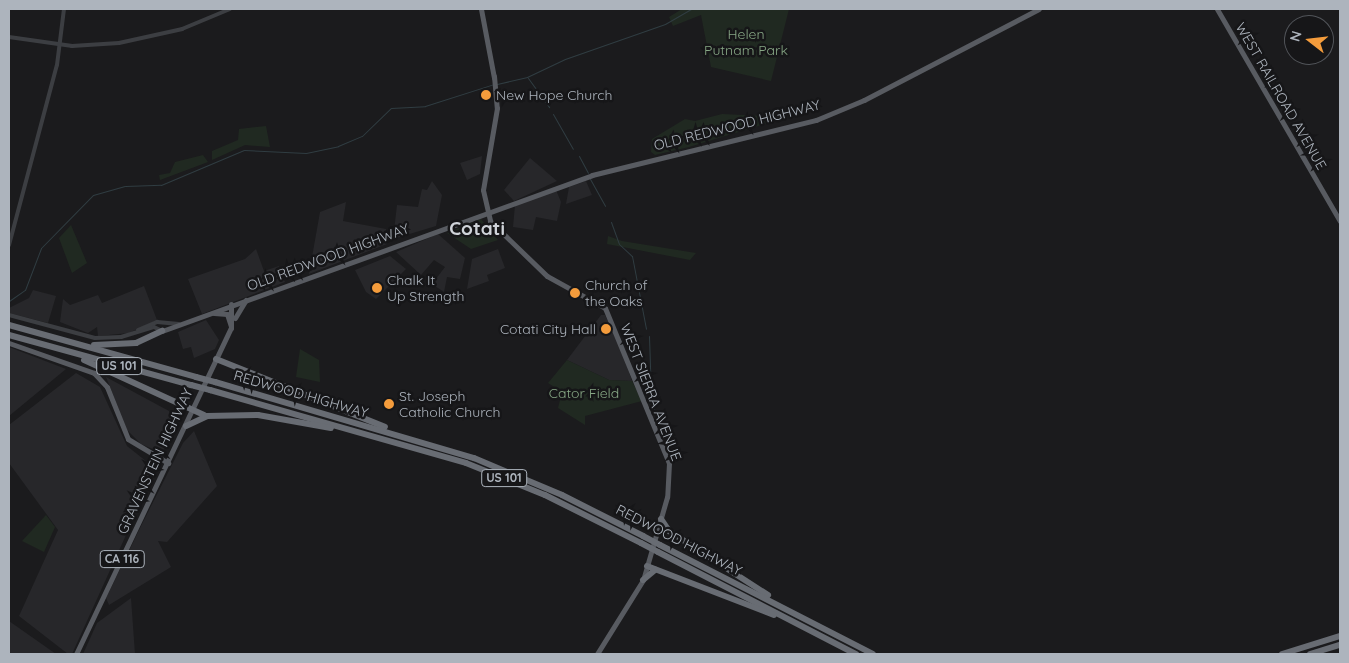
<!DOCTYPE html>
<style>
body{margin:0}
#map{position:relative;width:1349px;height:663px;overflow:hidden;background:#1b1b1d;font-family:Quicksand,sans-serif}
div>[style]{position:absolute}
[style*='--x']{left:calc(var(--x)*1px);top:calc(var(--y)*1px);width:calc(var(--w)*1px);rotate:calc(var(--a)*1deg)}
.built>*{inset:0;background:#27272a}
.green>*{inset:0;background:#202921}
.stream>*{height:1px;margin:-0.5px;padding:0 0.5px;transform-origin:0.5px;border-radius:0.5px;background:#303d42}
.minor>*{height:4px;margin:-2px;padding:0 2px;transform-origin:2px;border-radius:2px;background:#3c3e42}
.major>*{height:5px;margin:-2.5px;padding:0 2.5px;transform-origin:2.5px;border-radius:2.5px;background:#585b61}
.highway>*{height:6px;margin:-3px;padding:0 3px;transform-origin:3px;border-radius:3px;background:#686c73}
.highway-bridge>*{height:6px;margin:-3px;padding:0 3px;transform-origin:3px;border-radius:3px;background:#686c73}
.dots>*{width:14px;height:14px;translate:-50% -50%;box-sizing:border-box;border:2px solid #161618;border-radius:50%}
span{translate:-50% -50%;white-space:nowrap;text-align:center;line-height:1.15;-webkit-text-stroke:5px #161618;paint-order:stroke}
.shield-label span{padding:1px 4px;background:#161618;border:1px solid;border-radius:4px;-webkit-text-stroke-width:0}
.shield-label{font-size:12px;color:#adb4bd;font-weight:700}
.park-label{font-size:14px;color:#87a785}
.poi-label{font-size:14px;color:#adb4bd}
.left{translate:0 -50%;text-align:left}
.right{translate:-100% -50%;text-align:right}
.street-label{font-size:14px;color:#adb4bd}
.district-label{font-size:19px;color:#cfd3d9;font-weight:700}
.frame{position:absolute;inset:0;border:10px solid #adb4bd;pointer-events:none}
.north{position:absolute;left:1284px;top:15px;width:50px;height:50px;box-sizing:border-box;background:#161618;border:1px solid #52555a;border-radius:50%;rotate:286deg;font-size:14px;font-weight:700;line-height:20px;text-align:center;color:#adb4bd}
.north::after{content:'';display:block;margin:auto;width:18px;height:22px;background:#f49c3c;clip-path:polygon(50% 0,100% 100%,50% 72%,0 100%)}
</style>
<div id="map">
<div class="built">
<div style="clip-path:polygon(482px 156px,480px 174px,467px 180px,460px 163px)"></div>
<div style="clip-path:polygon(530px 158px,557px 181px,514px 201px,504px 190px)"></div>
<div style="clip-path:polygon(432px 181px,442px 195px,436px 226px,393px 239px,397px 205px,418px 207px,422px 189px,427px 190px)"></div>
<div style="clip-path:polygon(586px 181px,592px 195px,566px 204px,569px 187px)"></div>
<div style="clip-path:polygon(556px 190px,561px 202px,557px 221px,536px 217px,533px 230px,513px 227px,515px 205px)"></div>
<div style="clip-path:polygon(346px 202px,343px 221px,386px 229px,387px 244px,309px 274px,320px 212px)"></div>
<div style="clip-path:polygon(438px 234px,465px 258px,460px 279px,447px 277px,444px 292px,432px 284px,445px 267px,434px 260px,421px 275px,396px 252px)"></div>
<div style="clip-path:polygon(256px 249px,264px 271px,279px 266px,285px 282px,202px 314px,188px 279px,245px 259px)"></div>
<div style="clip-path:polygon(498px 249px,505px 268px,487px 275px,489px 281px,467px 289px,472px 259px)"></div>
<div style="clip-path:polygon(390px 256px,406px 269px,376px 299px,366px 292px,355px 270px)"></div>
<div style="clip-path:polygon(144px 286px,157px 320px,129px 333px,98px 336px,97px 327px,88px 333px,60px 322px,63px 299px,70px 305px,98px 295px,102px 303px)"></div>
<div style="clip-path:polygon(33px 290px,56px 296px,48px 323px,9px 313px,9px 308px,29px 298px)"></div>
<div style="clip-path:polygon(601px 315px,605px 315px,619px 342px,632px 381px,609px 380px,567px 360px)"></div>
<div style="clip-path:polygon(206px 320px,219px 340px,215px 349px,194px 358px,191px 347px,183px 349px,178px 332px)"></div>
<div style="clip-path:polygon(9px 347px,66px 369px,9px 416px)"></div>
<div style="clip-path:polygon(76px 373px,100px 387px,127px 446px,156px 469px,72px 654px,68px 654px,19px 616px,58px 530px,9px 463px,9px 425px)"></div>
<div style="clip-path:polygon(106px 377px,169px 411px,174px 428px,162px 453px,141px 444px,127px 430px)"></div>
<div style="clip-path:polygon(194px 431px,217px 486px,167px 542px,158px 541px,171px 567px,109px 605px,106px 598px,143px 522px,183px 443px)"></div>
<div style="clip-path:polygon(131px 598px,135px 654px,83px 654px,97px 623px)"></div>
<div style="clip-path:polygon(9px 621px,56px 654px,9px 654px)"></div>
</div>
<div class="green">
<div style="clip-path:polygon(682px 9px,789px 9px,771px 81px,711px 67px,701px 15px,673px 26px,669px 17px)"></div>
<div style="clip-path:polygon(722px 114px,765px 116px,768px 123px,689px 147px,655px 155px,651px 152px,652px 139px,685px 119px,695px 121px)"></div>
<div style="clip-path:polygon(266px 126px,270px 147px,245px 145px,212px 160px,212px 151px,238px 140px,239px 129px)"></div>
<div style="clip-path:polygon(203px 155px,208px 162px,160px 180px,159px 175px,170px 173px,175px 162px)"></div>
<div style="clip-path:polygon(481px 219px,498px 240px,471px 249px,447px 233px)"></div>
<div style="clip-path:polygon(71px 225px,87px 263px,72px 273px,59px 238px)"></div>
<div style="clip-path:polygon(608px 236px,622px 241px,696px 253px,690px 260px,607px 244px)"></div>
<div style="clip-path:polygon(300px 349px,319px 360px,320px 382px,296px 377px)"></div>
<div style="clip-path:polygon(567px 360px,609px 380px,632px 381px,642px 401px,585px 416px,585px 425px,558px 408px,562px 392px,548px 383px)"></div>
<div style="clip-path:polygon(46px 515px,55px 527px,44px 552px,22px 541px)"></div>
</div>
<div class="stream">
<div style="--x:528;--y:78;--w:36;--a:54"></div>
<div style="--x:497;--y:84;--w:31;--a:-13"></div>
<div style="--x:527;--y:77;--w:42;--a:-25.3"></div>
<div style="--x:565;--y:59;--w:106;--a:-19.3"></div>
<div style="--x:665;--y:24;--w:30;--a:-30"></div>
<div style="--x:553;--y:114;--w:40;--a:60.3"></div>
<div style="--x:579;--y:156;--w:19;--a:62"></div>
<div style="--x:589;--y:177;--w:33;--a:61"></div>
<div style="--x:611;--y:222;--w:23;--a:70"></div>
<div style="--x:619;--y:244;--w:18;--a:43"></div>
<div style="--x:632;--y:256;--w:74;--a:79.1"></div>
<div style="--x:9;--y:301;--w:19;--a:-35"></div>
<div style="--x:25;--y:290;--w:45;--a:-69.1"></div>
<div style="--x:41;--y:248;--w:74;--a:-45.5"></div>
<div style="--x:93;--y:195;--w:33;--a:-16"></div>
<div style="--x:125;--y:186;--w:36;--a:-2"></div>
<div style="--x:161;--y:185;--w:90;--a:-22.9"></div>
<div style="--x:244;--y:150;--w:62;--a:2.8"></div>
<div style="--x:306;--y:153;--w:33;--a:-12"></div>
<div style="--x:338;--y:146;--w:26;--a:-23"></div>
<div style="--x:362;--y:136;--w:40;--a:-44"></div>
<div style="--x:391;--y:108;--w:34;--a:-3"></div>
<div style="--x:425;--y:106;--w:72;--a:-17.7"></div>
<div style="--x:649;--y:336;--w:60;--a:88.1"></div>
<div style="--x:652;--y:404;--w:43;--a:68.2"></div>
</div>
<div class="minor">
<div style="--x:9;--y:37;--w:64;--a:8.1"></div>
<div style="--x:72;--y:46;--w:47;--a:-3.7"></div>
<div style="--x:119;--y:43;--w:65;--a:-12.5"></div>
<div style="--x:182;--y:29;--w:52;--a:-22.6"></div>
<div style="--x:9;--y:245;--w:186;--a:-75.1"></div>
<div style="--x:57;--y:65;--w:56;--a:-82.9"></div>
<div style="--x:9;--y:315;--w:89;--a:15"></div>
<div style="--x:95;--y:338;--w:26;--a:-2"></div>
<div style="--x:121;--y:337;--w:34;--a:-17"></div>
<div style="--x:154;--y:327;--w:9;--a:27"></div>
<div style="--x:138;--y:330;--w:21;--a:-23"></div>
<div style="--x:157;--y:322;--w:22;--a:5"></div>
</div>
<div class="major">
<div style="--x:481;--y:9;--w:70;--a:79.3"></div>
<div style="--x:1217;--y:9;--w:245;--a:59.9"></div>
<div style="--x:494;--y:76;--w:32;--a:85"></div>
<div style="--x:497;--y:108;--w:83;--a:99.7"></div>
<div style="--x:483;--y:190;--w:32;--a:77"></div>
<div style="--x:490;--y:221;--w:79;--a:44"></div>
<div style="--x:547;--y:276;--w:66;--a:28.9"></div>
<div style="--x:605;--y:308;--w:168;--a:67.6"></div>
<div style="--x:669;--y:463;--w:34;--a:93"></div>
<div style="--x:667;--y:497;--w:86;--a:106.1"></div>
<div style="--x:643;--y:580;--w:87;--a:121.9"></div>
<div style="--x:214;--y:313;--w:13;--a:4"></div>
<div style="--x:227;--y:314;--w:13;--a:72"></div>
<div style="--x:235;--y:318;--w:21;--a:-59"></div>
<div style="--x:162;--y:331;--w:457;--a:-19.9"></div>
<div style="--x:592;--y:175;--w:231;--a:-13.8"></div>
<div style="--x:816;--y:120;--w:52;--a:-22.6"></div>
<div style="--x:864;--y:100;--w:197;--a:-27.5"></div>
<div style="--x:9;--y:343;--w:90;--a:19.4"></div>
<div style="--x:94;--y:373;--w:19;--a:47"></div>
<div style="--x:107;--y:387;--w:56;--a:68"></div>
<div style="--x:128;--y:439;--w:47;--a:31"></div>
<div style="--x:76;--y:654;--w:361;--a:-64.6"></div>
<div style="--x:231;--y:328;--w:24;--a:-90"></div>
</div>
<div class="highway">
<div style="--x:9;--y:325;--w:194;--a:15.5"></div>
<div style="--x:9;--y:335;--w:189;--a:15.4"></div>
<div style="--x:94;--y:345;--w:42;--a:-2.7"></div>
<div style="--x:136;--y:343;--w:29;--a:-25"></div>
<div style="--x:216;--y:359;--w:182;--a:21.9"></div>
<div style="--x:84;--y:360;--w:132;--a:24.6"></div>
<div style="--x:215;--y:382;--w:270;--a:16.4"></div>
<div style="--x:474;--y:458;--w:95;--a:22.8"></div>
<div style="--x:562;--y:495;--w:91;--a:26.8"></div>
<div style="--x:210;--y:390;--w:266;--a:15.9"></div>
<div style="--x:466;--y:463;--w:85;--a:22.1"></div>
<div style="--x:545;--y:495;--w:107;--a:26.6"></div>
<div style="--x:186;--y:426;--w:23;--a:-25"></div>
<div style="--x:207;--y:416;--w:51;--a:-1.1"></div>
<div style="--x:258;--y:415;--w:74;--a:10.1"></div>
<div style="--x:661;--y:519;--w:14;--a:56"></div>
<div style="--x:669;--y:531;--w:118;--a:32.9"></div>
<div style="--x:660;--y:545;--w:239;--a:27.1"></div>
<div style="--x:658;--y:552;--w:223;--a:27.3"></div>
<div style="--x:647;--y:566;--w:136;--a:21.1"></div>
<div style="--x:643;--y:580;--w:16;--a:-40"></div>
<div style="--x:1282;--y:654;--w:61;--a:-17.2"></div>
<div style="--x:1310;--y:654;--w:31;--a:-17"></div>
</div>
<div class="highway-bridge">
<div style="--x:196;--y:377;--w:20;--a:15"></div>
<div style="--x:191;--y:385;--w:20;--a:15"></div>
<div style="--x:643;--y:536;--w:19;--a:28"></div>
<div style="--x:641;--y:543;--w:19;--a:28"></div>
</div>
<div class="dots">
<div style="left:486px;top:95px;background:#f49c3c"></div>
<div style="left:377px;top:288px;background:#f49c3c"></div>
<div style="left:575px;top:293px;background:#f49c3c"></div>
<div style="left:606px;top:329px;background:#f49c3c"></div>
<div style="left:389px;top:404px;background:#f49c3c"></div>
</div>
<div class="shield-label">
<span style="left:119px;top:366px">US 101</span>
<span style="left:504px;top:478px">US 101</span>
<span style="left:122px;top:559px">CA 116</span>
</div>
<div class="park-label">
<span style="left:746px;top:42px">Helen<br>Putnam Park</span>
<span style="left:584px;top:393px">Cator Field</span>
</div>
<div class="poi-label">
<span class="left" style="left:496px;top:95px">New Hope Church</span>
<span class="left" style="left:387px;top:288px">Chalk It<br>Up Strength</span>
<span class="left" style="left:585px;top:293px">Church of<br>the Oaks</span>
<span class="right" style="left:596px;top:329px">Cotati City Hall</span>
<span class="left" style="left:399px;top:404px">St. Joseph<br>Catholic Church</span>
</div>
<div class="street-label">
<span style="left:1281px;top:96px;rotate:60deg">WEST RAILROAD AVENUE</span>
<span style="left:737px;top:125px;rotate:-14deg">OLD REDWOOD HIGHWAY</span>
<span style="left:328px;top:257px;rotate:-20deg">OLD REDWOOD HIGHWAY</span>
<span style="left:651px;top:392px;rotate:69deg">WEST SIERRA AVENUE</span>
<span style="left:301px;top:394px;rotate:16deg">REDWOOD HIGHWAY</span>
<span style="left:155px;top:461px;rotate:-65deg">GRAVENSTEIN HIGHWAY</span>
<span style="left:679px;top:540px;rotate:27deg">REDWOOD HIGHWAY</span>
</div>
<div class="district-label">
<span style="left:477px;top:229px">Cotati</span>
</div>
<div class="frame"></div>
<div class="north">N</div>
</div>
